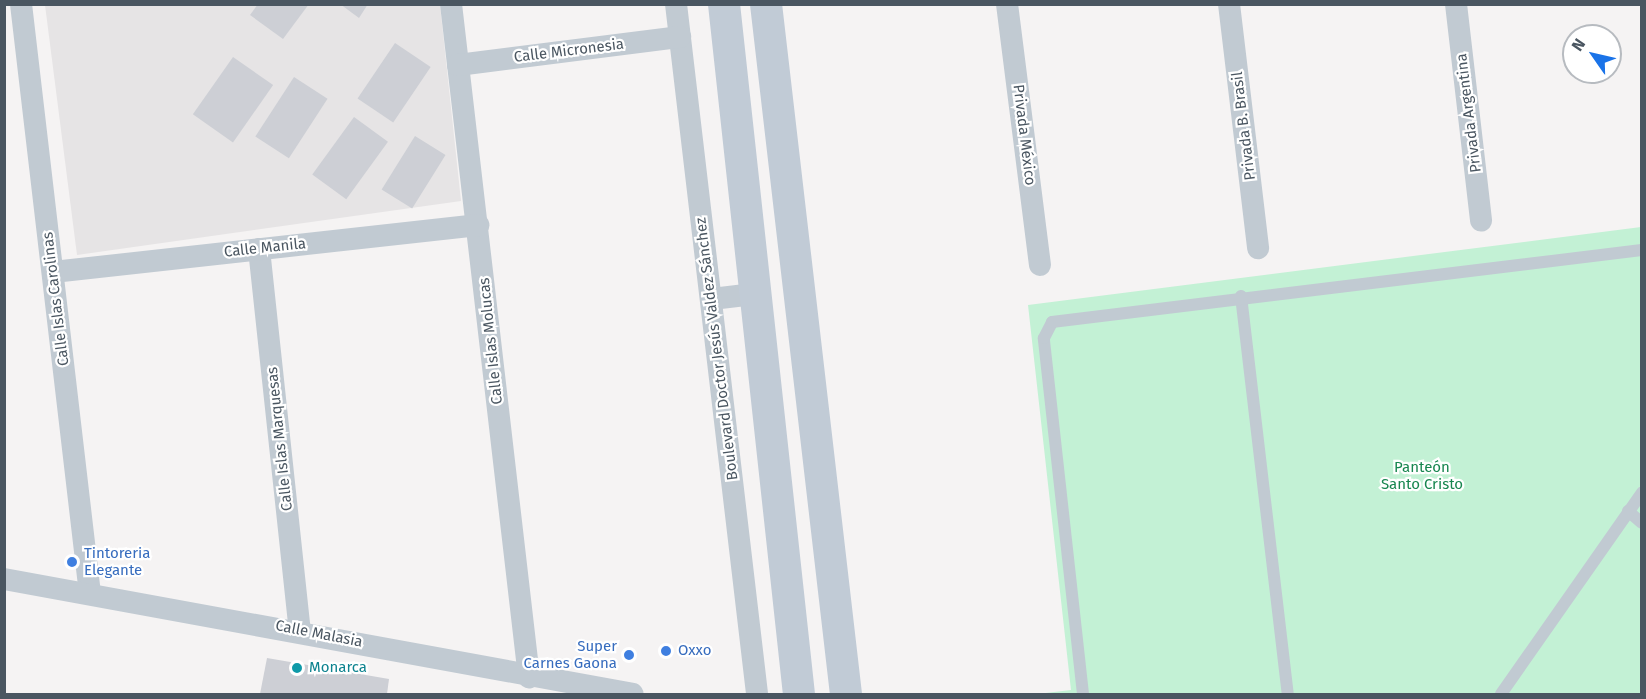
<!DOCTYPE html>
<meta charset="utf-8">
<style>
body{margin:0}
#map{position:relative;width:1646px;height:699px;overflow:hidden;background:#f5f3f3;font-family:"Fira Sans",sans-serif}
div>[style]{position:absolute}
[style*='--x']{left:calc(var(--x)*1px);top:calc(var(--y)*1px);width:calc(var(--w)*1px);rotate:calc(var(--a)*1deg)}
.education>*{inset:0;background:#e6e4e5}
.green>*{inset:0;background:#c3f1d5}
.building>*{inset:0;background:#cdcfd5;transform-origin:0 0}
.service>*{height:12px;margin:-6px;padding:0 6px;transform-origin:6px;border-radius:6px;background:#c1cad2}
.minor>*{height:22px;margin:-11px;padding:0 11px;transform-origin:11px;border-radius:11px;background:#c1cad2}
.secondary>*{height:32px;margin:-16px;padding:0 16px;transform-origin:16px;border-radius:16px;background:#c1cbd6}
.dots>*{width:16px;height:16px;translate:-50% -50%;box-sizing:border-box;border:3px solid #fff;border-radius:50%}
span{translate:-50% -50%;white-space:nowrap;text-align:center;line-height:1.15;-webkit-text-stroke:4.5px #fff;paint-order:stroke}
.street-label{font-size:15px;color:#4a5661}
.park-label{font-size:15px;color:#17864f}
.shop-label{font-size:15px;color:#366cbe}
.left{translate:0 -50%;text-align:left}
.right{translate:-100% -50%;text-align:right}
.culture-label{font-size:15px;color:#0d838f}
.frame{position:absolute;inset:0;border:6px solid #4a5661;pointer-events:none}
.north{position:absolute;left:1562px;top:24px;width:60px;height:60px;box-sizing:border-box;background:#fff;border:2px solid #b7bbc0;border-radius:50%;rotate:304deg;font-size:16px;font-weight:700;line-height:24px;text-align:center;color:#4a5661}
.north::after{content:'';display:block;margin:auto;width:21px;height:27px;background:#1a73e8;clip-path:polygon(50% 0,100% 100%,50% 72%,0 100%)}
</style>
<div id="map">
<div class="education">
<div style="clip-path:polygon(45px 5px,440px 5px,461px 201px,77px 255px)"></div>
</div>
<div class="green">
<div style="clip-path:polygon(1641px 227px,1641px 694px,1037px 694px,1071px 690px,1028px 305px)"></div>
</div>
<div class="building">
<div style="clip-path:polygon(258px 4px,309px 4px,283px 39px,250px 15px)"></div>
<div style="clip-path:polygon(340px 4px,368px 4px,359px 18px)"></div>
<div style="left:395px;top:43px;width:43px;height:67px;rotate:34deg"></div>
<div style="left:233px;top:57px;width:49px;height:70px;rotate:35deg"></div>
<div style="left:294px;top:77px;width:40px;height:71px;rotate:33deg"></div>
<div style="left:354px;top:117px;width:42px;height:71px;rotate:36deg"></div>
<div style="left:415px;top:136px;width:36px;height:63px;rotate:32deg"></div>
<div style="clip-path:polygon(267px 658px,389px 679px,387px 694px,260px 694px)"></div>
</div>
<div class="service">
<div style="--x:1241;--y:296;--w:401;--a:83.3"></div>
<div style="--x:1628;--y:511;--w:18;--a:41"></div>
<div style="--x:1083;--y:694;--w:358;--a:-96.3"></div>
<div style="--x:1044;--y:338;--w:18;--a:-63"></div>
<div style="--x:1052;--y:322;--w:594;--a:-6.96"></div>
<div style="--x:1501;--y:694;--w:246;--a:-55"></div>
</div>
<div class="minor">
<div style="--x:21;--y:4;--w:594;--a:83.33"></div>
<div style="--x:451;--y:4;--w:678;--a:83.39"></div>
<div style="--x:676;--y:4;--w:695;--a:83.3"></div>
<div style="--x:1007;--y:4;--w:263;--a:82.8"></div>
<div style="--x:1229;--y:4;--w:246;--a:83.2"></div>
<div style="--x:1456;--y:4;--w:218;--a:83.4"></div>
<div style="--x:458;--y:65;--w:224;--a:-7.2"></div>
<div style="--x:259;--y:249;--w:383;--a:83.9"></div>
<div style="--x:53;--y:272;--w:428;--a:-6.3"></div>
<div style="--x:712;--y:299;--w:42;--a:-6.8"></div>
<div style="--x:4;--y:579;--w:639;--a:10.36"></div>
</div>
<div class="secondary">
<div style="--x:724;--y:4;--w:694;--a:83.8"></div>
<div style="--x:766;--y:4;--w:695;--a:83.39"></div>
</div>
<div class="dots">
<div style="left:72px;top:562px;background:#3f7fe0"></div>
<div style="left:666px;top:651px;background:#3f7fe0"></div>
<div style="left:629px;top:655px;background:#3f7fe0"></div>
<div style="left:297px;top:668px;background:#0f9aa8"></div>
</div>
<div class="street-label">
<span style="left:569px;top:51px;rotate:-7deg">Calle Micronesia</span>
<span style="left:1469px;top:113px;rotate:-97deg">Privada Argentina</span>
<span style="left:1244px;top:126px;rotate:-97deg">Privada B. Brasil</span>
<span style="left:1024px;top:135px;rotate:83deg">Privada México</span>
<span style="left:265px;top:248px;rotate:-6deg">Calle Manila</span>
<span style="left:56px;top:299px;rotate:-97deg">Calle Islas Carolinas</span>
<span style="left:491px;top:341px;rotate:-96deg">Calle Islas Molucas</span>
<span style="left:717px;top:349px;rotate:-97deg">Boulevard Doctor Jesús Valdez Sánchez</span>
<span style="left:280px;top:439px;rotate:-96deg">Calle Islas Marquesas</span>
<span style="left:319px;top:634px;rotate:11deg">Calle Malasia</span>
</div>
<div class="park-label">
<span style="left:1422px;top:476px">Panteón<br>Santo Cristo</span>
</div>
<div class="shop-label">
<span class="left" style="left:84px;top:562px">Tintoreria<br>Elegante</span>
<span class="right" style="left:617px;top:655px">Super<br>Carnes Gaona</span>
<span class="left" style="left:678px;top:651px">Oxxo</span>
</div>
<div class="culture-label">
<span class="left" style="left:309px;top:668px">Monarca</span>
</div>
<div class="frame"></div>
<div class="north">N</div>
</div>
